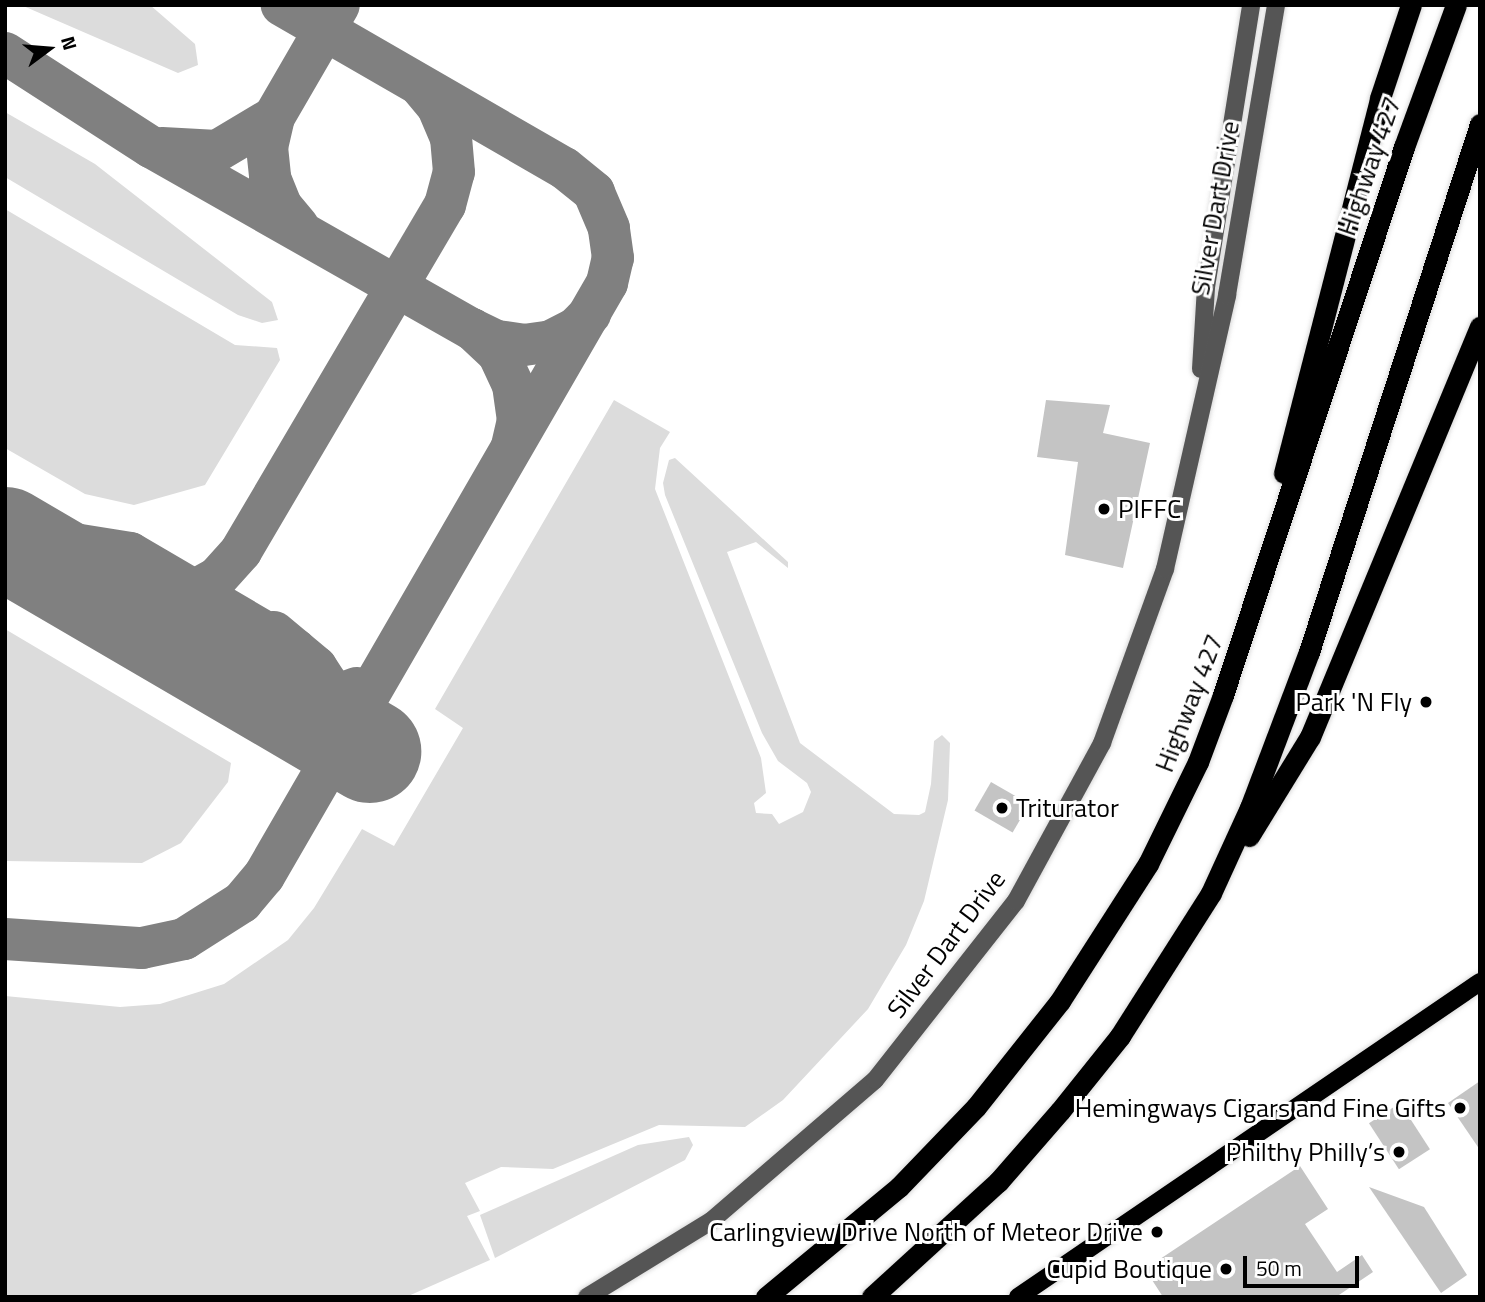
<!DOCTYPE html>
<meta charset="utf-8">
<style>
body{margin:0}
#map{position:relative;width:1485px;height:1302px;overflow:hidden;background:#fff;font-family:"Titillium Web",sans-serif}
div>[style]{position:absolute}
[style*='--x']{left:calc(var(--x)*1px);top:calc(var(--y)*1px);width:calc(var(--w)*1px);rotate:calc(var(--a)*1deg)}
.green>*{inset:0;background:#dcdcdc}
.taxiway>*{height:42px;margin:-21px;padding:0 21px;transform-origin:21px;border-radius:21px;background:#808080}
.runway>*{height:103px;margin:-51.5px;padding:0 51.5px;transform-origin:51.5px;border-radius:51.5px;background:#808080}
.building>*{inset:0;background:#c4c4c4;transform-origin:0 0}
.roads{filter:drop-shadow(0 0 2px #dbdbdb) drop-shadow(0 0 2px #dbdbdb)}
.minor>*{height:18px;margin:-9px;padding:0 9px;transform-origin:9px;border-radius:9px;background:#555}
.major>*{height:18px;margin:-9px;padding:0 9px;transform-origin:9px;border-radius:9px;background:#000}
.highway>*{height:21px;margin:-10.5px;padding:0 10.5px;transform-origin:10.5px;border-radius:10.5px;background:#000}
.dots>*{width:19px;height:19px;translate:-50% -50%;box-sizing:border-box;border:4px solid #fff;border-radius:50%}
span{translate:-50% -50%;white-space:nowrap;text-align:center;line-height:1.15;-webkit-text-stroke:6px #fff;paint-order:stroke}
.street-label{font-size:26px;color:#000}
.poi-label{font-size:26px;color:#000}
.left{translate:0 -50%;text-align:left}
.right{translate:-100% -50%;text-align:right}
.frame{position:absolute;inset:0;border:7px solid #000;pointer-events:none}
.north{position:absolute;left:14px;top:14px;width:70px;height:70px;-webkit-text-stroke:5px #fff;paint-order:stroke;rotate:74deg;font-size:19px;font-weight:700;line-height:28px;text-align:center;color:#000}
.north::after{content:'';display:block;margin:auto;width:24px;height:32px;background:#000;clip-path:polygon(50% 0,100% 100%,50% 72%,0 100%)}
.scale{position:absolute;left:1243px;top:1256px;width:116px;height:32px;box-sizing:border-box;border:4px solid #000;border-top:0;padding-left:9px;font-size:21px;line-height:24px;white-space:nowrap;color:#000;-webkit-text-stroke:5px #fff;paint-order:stroke}
</style>
<div id="map">
<div class="green">
<div style="clip-path:polygon(21px 5px,150px 5px,195px 44px,198px 65px,178px 73px)"></div>
<div style="clip-path:polygon(5px 112px,95px 164px,272px 302px,278px 320px,262px 323px,238px 315px,5px 177px)"></div>
<div style="clip-path:polygon(5px 209px,235px 345px,277px 348px,280px 360px,205px 485px,134px 505px,85px 494px,5px 448px)"></div>
<div style="clip-path:polygon(614px 400px,670px 432px,660px 448px,655px 489px,761px 758px,766px 793px,754px 803px,756px 813px,772px 814px,779px 824px,803px 812px,811px 792px,807px 783px,778px 761px,762px 733px,665px 495px,663px 483px,669px 460px,675px 458px,788px 562px,788px 568px,756px 542px,727px 552px,800px 743px,894px 814px,919px 815px,925px 812px,931px 784px,934px 741px,942px 735px,950px 743px,948px 800px,924px 901px,906px 945px,868px 1009px,783px 1100px,745px 1127px,659px 1125px,553px 1169px,501px 1167px,465px 1183px,480px 1211px,467px 1216px,490px 1260px,406px 1297px,5px 1297px,5px 996px,120px 1007px,160px 1004px,224px 984px,288px 940px,314px 908px,362px 829px,394px 846px,463px 728px,435px 709px)"></div>
<div style="clip-path:polygon(5px 629px,231px 763px,228px 782px,181px 843px,142px 863px,5px 861px)"></div>
<div style="clip-path:polygon(689px 1137px,693px 1145px,685px 1160px,495px 1258px,480px 1215px,638px 1145px)"></div>
</div>
<div class="taxiway">
<div style="--x:5;--y:53;--w:174;--a:32.8"></div>
<div style="--x:151;--y:147;--w:369;--a:29.6"></div>
<div style="--x:472;--y:329;--w:35;--a:43"></div>
<div style="--x:498;--y:353;--w:35;--a:65"></div>
<div style="--x:513;--y:385;--w:35;--a:82"></div>
<div style="--x:518;--y:420;--w:27;--a:103"></div>
<div style="--x:274;--y:117;--w:31;--a:103"></div>
<div style="--x:267;--y:147;--w:31;--a:84"></div>
<div style="--x:270;--y:178;--w:31;--a:68"></div>
<div style="--x:282;--y:207;--w:25;--a:50"></div>
<div style="--x:162;--y:148;--w:55;--a:3.1"></div>
<div style="--x:217;--y:151;--w:66;--a:-30.8"></div>
<div style="--x:274;--y:117;--w:129;--a:-59.9"></div>
<div style="--x:472;--y:329;--w:28;--a:26"></div>
<div style="--x:497;--y:341;--w:27;--a:8"></div>
<div style="--x:524;--y:345;--w:27;--a:-8"></div>
<div style="--x:551;--y:341;--w:28;--a:-27"></div>
<div style="--x:576;--y:328;--w:20;--a:-45"></div>
<div style="--x:5;--y:533;--w:127;--a:9.1"></div>
<div style="--x:130;--y:553;--w:192;--a:30.3"></div>
<div style="--x:88;--y:587;--w:45;--a:16.8"></div>
<div style="--x:131;--y:600;--w:55;--a:-5.2"></div>
<div style="--x:186;--y:595;--w:35;--a:-29"></div>
<div style="--x:217;--y:578;--w:36;--a:-48"></div>
<div style="--x:241;--y:551;--w:402;--a:-59.5"></div>
<div style="--x:445;--y:205;--w:34;--a:-75"></div>
<div style="--x:454;--y:172;--w:34;--a:-95"></div>
<div style="--x:451;--y:138;--w:34;--a:-113"></div>
<div style="--x:438;--y:107;--w:26;--a:-130"></div>
<div style="--x:274;--y:632;--w:55;--a:39.8"></div>
<div style="--x:316;--y:667;--w:20;--a:57"></div>
<div style="--x:327;--y:684;--w:35;--a:75"></div>
<div style="--x:336;--y:718;--w:41;--a:98.3"></div>
<div style="--x:278;--y:699;--w:43;--a:2.7"></div>
<div style="--x:321;--y:701;--w:38;--a:-20"></div>
<div style="--x:5;--y:939;--w:137;--a:3.8"></div>
<div style="--x:142;--y:948;--w:43;--a:-12.1"></div>
<div style="--x:184;--y:939;--w:69;--a:-32.5"></div>
<div style="--x:242;--y:902;--w:34;--a:-50"></div>
<div style="--x:264;--y:876;--w:685;--a:-59.95"></div>
<div style="--x:607;--y:283;--w:26;--a:-77"></div>
<div style="--x:613;--y:258;--w:30;--a:-98"></div>
<div style="--x:609;--y:228;--w:39;--a:-113"></div>
<div style="--x:594;--y:192;--w:38;--a:-141"></div>
<div style="--x:564;--y:168;--w:326;--a:-150"></div>
</div>
<div class="runway">
<div style="--x:5;--y:538;--w:422;--a:30.3"></div>
</div>
<div class="building">
<div style="clip-path:polygon(1046px 400px,1110px 405px,1103px 433px,1150px 443px,1123px 568px,1065px 555px,1078px 462px,1037px 457px)"></div>
<div style="left:991px;top:782px;width:44px;height:33px;rotate:30deg"></div>
<div style="clip-path:polygon(1480px 1081px,1480px 1150px,1448px 1103px)"></div>
<div style="left:1400px;top:1103px;width:55px;height:37px;rotate:57deg"></div>
<div style="clip-path:polygon(1300px 1166px,1328px 1209px,1305px 1224px,1337px 1272px,1362px 1255px,1373px 1272px,1336px 1297px,1163px 1297px,1145px 1269px)"></div>
<div style="clip-path:polygon(1369px 1187px,1424px 1207px,1467px 1275px,1441px 1293px)"></div>
</div>
<div class="roads">
<div class="minor">
<div style="--x:1201;--y:369;--w:82;--a:-86.5"></div>
<div style="--x:1206;--y:287;--w:286;--a:-80.9"></div>
<div style="--x:587;--y:1297;--w:145;--a:-31.5"></div>
<div style="--x:711;--y:1221;--w:216;--a:-40.7"></div>
<div style="--x:875;--y:1080;--w:228;--a:-51.8"></div>
<div style="--x:1016;--y:901;--w:180;--a:-61.4"></div>
<div style="--x:1102;--y:743;--w:185;--a:-70.1"></div>
<div style="--x:1165;--y:569;--w:281;--a:-77.2"></div>
<div style="--x:1227;--y:295;--w:294;--a:-80.4"></div>
</div>
<div class="major">
<div style="--x:1018;--y:1297;--w:559;--a:-34.29"></div>
</div>
<div class="highway">
<div style="--x:1284;--y:473;--w:387;--a:-75.6"></div>
<div style="--x:1380;--y:98;--w:98;--a:-71.6"></div>
<div style="--x:1249;--y:836;--w:116;--a:-58.4"></div>
<div style="--x:1310;--y:737;--w:444;--a:-67.5"></div>
<div style="--x:766;--y:1297;--w:173;--a:-39.6"></div>
<div style="--x:899;--y:1187;--w:111;--a:-46.1"></div>
<div style="--x:976;--y:1107;--w:135;--a:-51.6"></div>
<div style="--x:1060;--y:1001;--w:163;--a:-57.3"></div>
<div style="--x:1148;--y:864;--w:114;--a:-63.9"></div>
<div style="--x:1198;--y:762;--w:72;--a:-69.5"></div>
<div style="--x:1223;--y:695;--w:577;--a:-71.72"></div>
<div style="--x:1404;--y:147;--w:151;--a:-69.9"></div>
<div style="--x:872;--y:1297;--w:171;--a:-42.4"></div>
<div style="--x:998;--y:1182;--w:94;--a:-48.9"></div>
<div style="--x:1060;--y:1111;--w:96;--a:-51.3"></div>
<div style="--x:1120;--y:1036;--w:169;--a:-57.5"></div>
<div style="--x:1211;--y:893;--w:94;--a:-65.4"></div>
<div style="--x:1250;--y:808;--w:167;--a:-69.3"></div>
<div style="--x:1309;--y:652;--w:555;--a:-72.05"></div>
</div>
</div>
<div class="dots">
<div style="left:1104px;top:509px;background:#000"></div>
<div style="left:1426px;top:702px;background:#000"></div>
<div style="left:1002px;top:808px;background:#000"></div>
<div style="left:1460px;top:1108px;background:#000"></div>
<div style="left:1399px;top:1152px;background:#000"></div>
<div style="left:1157px;top:1232px;background:#000"></div>
<div style="left:1226px;top:1269px;background:#000"></div>
</div>
<div class="street-label">
<span style="left:1369px;top:166px;rotate:-71deg">Highway 427</span>
<span style="left:1215px;top:208px;rotate:-80deg">Silver Dart Drive</span>
<span style="left:1189px;top:703px;rotate:-69deg">Highway 427</span>
<span style="left:946px;top:944px;rotate:-53deg">Silver Dart Drive</span>
</div>
<div class="poi-label">
<span class="left" style="left:1118px;top:509px">PIFFC</span>
<span class="right" style="left:1412px;top:702px">Park 'N Fly</span>
<span class="left" style="left:1016px;top:808px">Triturator</span>
<span class="right" style="left:1446px;top:1108px">Hemingways Cigars and Fine Gifts</span>
<span class="right" style="left:1385px;top:1152px">Philthy Philly’s</span>
<span class="right" style="left:1143px;top:1232px">Carlingview Drive North of Meteor Drive</span>
<span class="right" style="left:1212px;top:1269px">Cupid Boutique</span>
</div>
<div class="frame"></div>
<div class="north">N</div>
<div class="scale">50 m</div>
</div>
